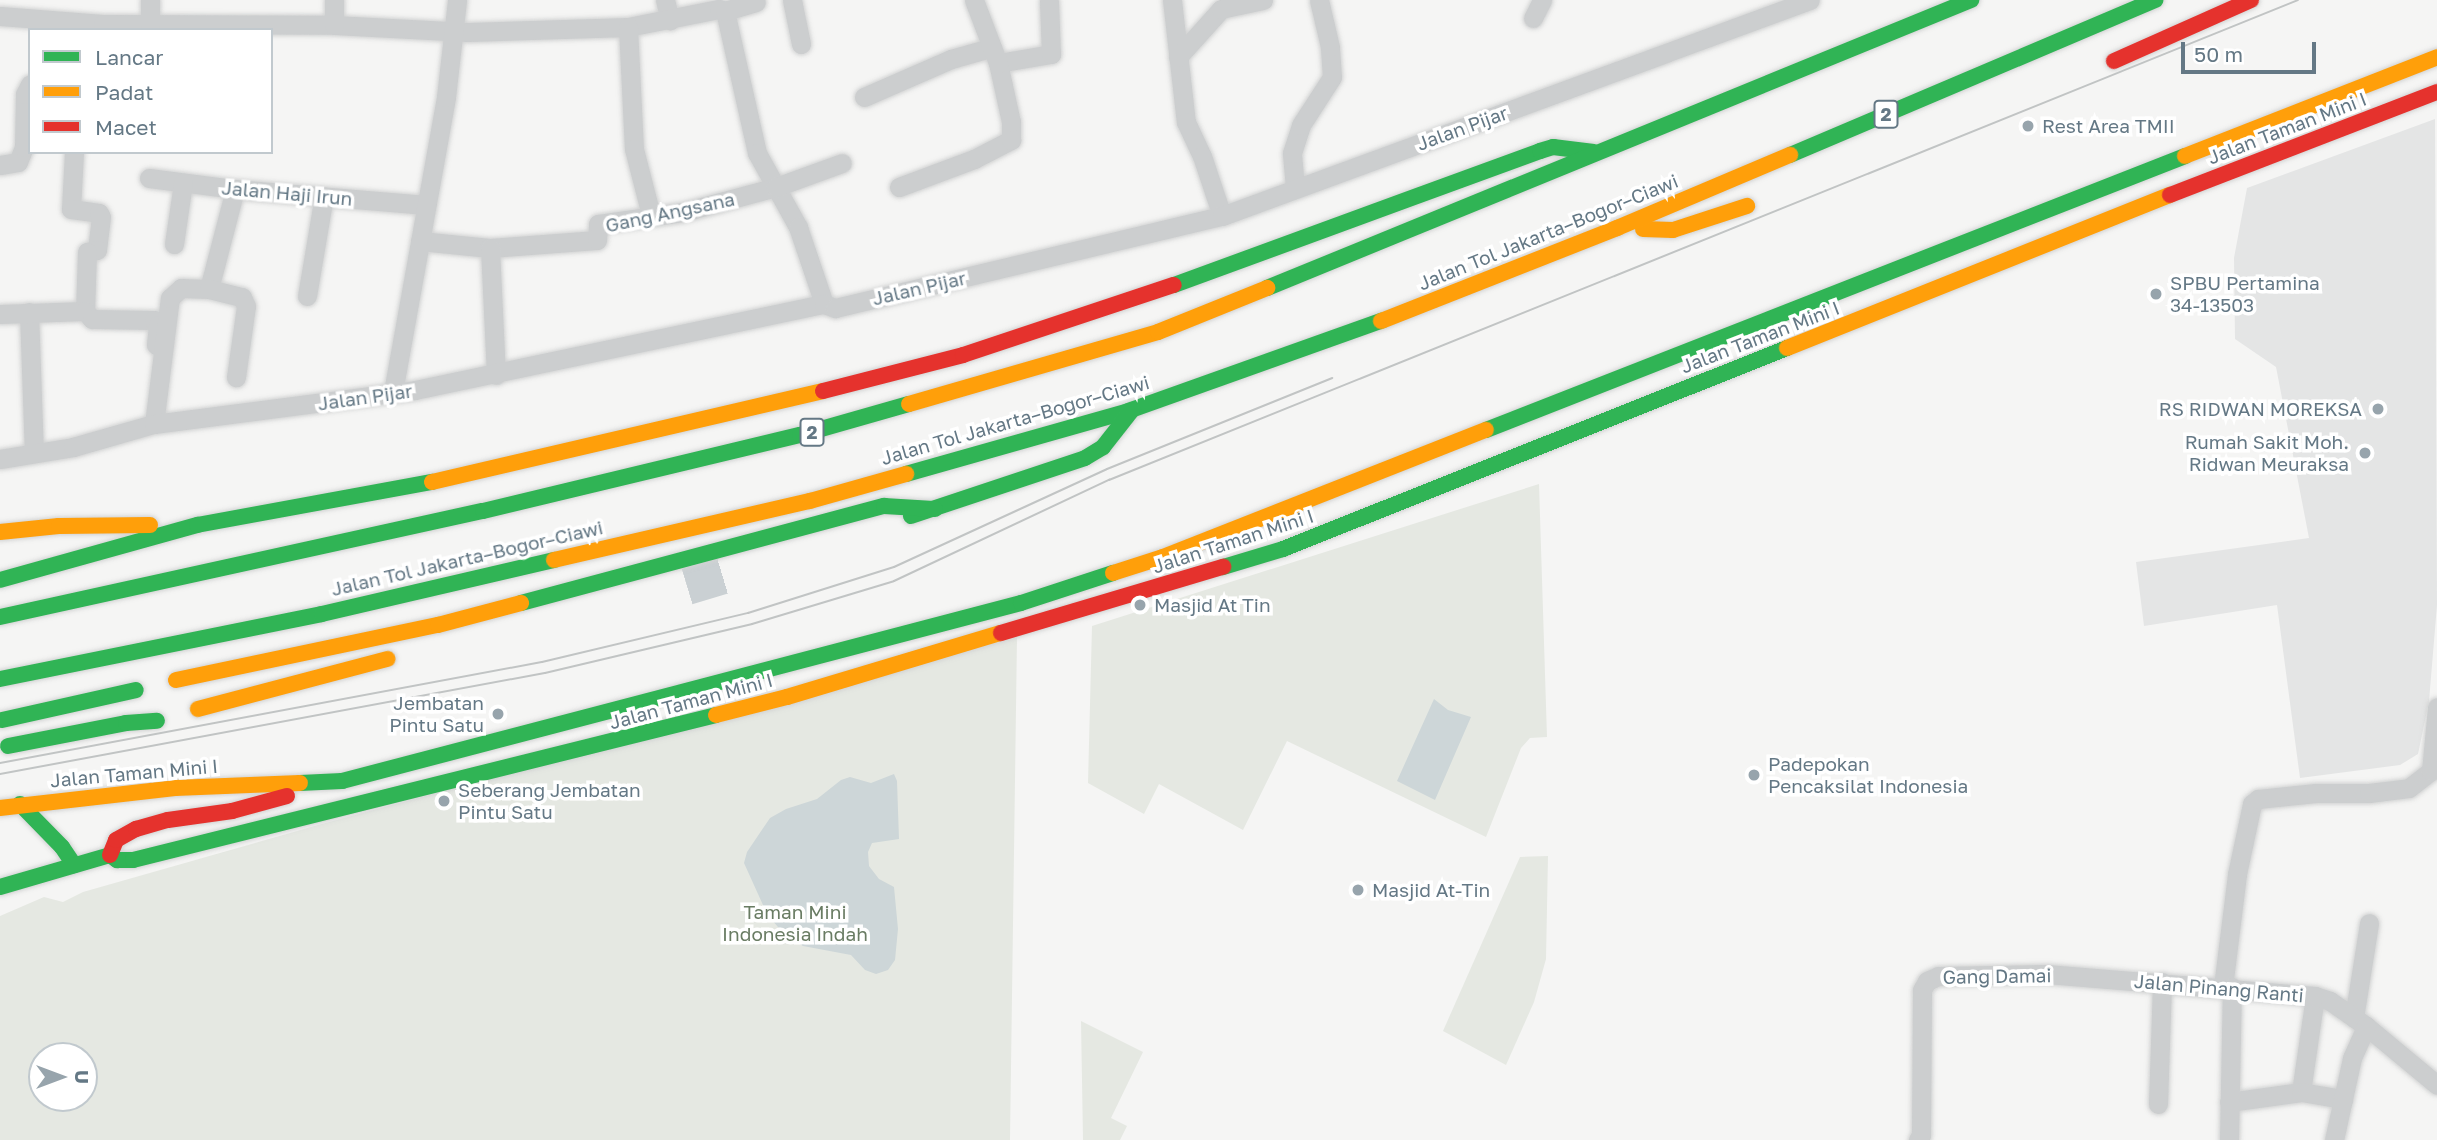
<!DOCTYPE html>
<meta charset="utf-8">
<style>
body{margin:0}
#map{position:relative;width:2437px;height:1140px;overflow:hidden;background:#f5f5f4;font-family:"Golos Text",sans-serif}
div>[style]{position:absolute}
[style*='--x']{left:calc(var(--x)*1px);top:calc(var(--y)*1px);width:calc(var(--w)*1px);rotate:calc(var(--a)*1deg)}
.built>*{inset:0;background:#e4e5e5}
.green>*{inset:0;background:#e5e8e2}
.water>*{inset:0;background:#cdd6d8}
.highway-tunnel>*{height:37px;margin-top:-18.5px;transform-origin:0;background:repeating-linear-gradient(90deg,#cad0d3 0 37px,transparent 0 55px)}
.roads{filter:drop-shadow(0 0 2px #d2d3d3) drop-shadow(0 0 2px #d2d3d3)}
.street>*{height:19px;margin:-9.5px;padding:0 9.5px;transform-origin:9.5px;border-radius:9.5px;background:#cccecf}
.fast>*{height:16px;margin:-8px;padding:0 8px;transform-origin:8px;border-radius:8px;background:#30b455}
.slow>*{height:16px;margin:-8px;padding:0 8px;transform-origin:8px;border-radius:8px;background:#ff9f0a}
.jam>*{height:16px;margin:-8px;padding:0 8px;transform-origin:8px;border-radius:8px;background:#e5322d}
.tram>*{height:2px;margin:-1px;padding:0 1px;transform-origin:1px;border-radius:1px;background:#c1c4c4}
.dots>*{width:19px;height:19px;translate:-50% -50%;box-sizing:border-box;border:4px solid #fff;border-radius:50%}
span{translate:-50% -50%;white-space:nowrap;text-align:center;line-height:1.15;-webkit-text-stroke:7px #fff;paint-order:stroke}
.shield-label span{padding:2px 5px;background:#fff;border:2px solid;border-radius:5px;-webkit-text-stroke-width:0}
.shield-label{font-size:18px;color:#647885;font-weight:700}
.poi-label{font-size:19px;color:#647885}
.left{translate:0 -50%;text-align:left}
.right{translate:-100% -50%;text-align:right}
.street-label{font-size:19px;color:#647885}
.park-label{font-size:19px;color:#697c63}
.legend{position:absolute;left:28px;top:28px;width:245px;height:126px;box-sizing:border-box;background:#fff;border:2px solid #c1c9ce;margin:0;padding:9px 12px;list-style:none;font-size:21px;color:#647885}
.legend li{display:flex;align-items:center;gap:14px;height:35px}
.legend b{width:35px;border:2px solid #c1c9ce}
.north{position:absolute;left:28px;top:1042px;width:70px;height:70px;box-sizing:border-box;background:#fff;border:2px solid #c1c9ce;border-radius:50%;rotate:90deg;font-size:19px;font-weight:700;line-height:28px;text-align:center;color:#647885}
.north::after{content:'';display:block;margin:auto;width:24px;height:32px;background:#97a4ac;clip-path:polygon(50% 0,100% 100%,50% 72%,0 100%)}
.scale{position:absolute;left:2181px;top:42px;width:135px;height:32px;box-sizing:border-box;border:4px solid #647885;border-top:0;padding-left:9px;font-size:21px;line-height:24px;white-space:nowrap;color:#647885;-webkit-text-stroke:5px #fff;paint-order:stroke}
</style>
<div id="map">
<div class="built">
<div style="clip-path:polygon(2435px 119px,2437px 605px,2429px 701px,2418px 754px,2400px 765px,2300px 778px,2277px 605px,2144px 626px,2136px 562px,2309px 538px,2276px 367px,2235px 339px,2234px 258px,2247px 188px)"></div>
</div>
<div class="green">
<div style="clip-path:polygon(1539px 484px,1547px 737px,1530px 738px,1521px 748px,1486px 837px,1287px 741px,1243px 830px,1159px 784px,1144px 814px,1088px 783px,1092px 626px)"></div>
<div style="clip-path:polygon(evenodd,1017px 637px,1010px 1140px,0 1140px,0 916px,44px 897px,63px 902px,83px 892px,318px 825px,1017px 637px,42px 1056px,84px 1056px,84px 1098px,42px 1098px,42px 1056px)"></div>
<div style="clip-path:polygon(1548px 856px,1546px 959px,1534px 1002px,1506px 1065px,1443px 1031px,1520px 857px)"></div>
<div style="clip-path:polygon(1081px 1021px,1143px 1052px,1111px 1118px,1127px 1126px,1120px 1140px,1083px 1140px)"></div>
</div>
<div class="water">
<div style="clip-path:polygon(1434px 699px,1448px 710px,1471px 717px,1435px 800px,1397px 781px)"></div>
<div style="clip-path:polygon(894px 774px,897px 781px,899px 839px,872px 843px,868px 852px,869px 866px,879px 879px,894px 887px,898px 929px,895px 960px,888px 970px,876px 974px,865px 970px,851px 955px,803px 946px,783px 933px,767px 914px,744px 863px,747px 852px,770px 818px,786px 809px,817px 799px,841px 780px,850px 777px,871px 783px)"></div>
</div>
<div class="highway-tunnel">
<div style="--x:687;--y:586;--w:52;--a:-16.7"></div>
</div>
<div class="roads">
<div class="street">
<div style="--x:665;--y:0;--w:21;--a:76"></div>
<div style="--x:792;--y:0;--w:45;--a:78.4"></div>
<div style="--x:1172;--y:0;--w:123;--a:83.5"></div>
<div style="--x:1186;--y:122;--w:38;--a:65"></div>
<div style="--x:1202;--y:156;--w:63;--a:71.6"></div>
<div style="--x:725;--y:11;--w:146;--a:77.3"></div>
<div style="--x:757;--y:153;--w:85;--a:61"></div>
<div style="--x:798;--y:227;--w:81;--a:71.3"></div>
<div style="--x:0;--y:16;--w:103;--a:4.4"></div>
<div style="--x:103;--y:24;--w:231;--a:0.2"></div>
<div style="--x:334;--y:25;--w:134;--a:3"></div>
<div style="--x:468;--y:32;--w:160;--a:-1.8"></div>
<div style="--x:628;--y:27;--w:93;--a:-11.2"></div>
<div style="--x:719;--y:9;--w:6;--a:18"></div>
<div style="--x:725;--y:11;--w:32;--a:-16"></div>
<div style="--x:1533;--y:18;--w:20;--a:-63"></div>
<div style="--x:150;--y:24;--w:24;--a:-90"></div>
<div style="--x:334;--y:25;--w:25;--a:-90"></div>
<div style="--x:628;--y:27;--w:122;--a:87.2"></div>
<div style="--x:634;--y:149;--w:68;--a:75.6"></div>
<div style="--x:1178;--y:57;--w:64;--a:-48.1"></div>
<div style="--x:1221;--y:9;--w:43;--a:-12.1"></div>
<div style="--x:998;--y:63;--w:54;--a:-9.6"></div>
<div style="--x:1051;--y:54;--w:53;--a:-92.2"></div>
<div style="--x:864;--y:97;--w:95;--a:-23.6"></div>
<div style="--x:951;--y:59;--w:41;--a:-15.8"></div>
<div style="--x:74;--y:152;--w:57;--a:93"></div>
<div style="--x:71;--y:209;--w:28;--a:8"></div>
<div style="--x:99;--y:213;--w:4;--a:63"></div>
<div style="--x:101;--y:217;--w:33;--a:97"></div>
<div style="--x:97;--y:250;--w:10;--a:169"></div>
<div style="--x:87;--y:252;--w:59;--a:91.9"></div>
<div style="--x:0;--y:165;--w:18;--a:-9"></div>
<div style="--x:18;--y:162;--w:16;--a:-68"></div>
<div style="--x:24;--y:147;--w:53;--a:-88.9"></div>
<div style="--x:25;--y:94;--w:11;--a:-63"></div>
<div style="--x:149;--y:178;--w:87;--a:7.3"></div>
<div style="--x:235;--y:189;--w:192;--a:4.8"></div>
<div style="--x:899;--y:187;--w:80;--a:-20.5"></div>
<div style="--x:974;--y:159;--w:42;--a:-27.2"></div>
<div style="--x:1011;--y:140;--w:18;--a:-90"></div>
<div style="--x:1011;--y:122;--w:60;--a:-102.4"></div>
<div style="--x:998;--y:63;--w:67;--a:-110.9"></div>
<div style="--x:1295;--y:188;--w:35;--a:-95"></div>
<div style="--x:1292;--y:153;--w:29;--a:-72"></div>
<div style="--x:1301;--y:125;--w:57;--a:-57.1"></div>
<div style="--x:1332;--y:77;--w:30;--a:-94"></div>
<div style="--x:1330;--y:47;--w:48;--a:-103.2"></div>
<div style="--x:420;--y:241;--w:70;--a:5.7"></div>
<div style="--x:490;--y:248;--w:107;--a:-4.3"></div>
<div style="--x:597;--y:240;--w:16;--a:-86"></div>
<div style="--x:598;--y:224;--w:86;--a:-8"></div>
<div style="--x:683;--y:212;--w:96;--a:-15"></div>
<div style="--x:776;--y:187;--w:70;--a:-20"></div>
<div style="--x:174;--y:244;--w:62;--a:-81.6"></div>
<div style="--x:490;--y:248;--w:127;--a:87.3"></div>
<div style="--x:209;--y:289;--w:103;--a:-75.4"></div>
<div style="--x:307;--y:296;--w:101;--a:-80.4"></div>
<div style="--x:29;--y:312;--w:141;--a:88"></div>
<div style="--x:0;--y:314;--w:85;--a:-2"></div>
<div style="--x:85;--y:311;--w:11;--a:49"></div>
<div style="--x:92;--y:319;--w:62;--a:0.9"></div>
<div style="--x:154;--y:320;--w:6;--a:51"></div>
<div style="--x:158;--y:325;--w:20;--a:96"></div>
<div style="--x:393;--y:392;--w:300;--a:-79.8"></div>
<div style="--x:446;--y:97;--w:98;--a:-83.5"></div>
<div style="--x:154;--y:424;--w:127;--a:-82.8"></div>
<div style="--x:170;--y:298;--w:15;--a:-42"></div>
<div style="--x:181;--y:288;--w:28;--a:2"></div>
<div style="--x:209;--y:289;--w:34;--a:14"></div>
<div style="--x:242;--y:297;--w:10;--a:66"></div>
<div style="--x:246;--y:306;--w:72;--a:98"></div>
<div style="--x:0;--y:459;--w:74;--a:-9.3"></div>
<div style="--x:73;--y:447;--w:84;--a:-15.9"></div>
<div style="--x:154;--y:424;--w:263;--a:-7.4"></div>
<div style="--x:415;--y:390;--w:418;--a:-11.9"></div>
<div style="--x:824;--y:304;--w:12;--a:20"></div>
<div style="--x:835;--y:308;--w:398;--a:-13.4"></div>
<div style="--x:1222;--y:216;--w:626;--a:-20.17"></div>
<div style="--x:2223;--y:987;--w:114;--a:-82.9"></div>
<div style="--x:2237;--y:874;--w:72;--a:-77.9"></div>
<div style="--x:2252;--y:804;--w:8;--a:-40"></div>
<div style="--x:2258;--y:799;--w:58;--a:-5.9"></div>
<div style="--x:2316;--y:793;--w:53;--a:0"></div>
<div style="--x:2369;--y:793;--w:40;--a:-7.1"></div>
<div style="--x:2409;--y:788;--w:28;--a:-38"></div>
<div style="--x:2431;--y:771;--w:64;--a:-84.6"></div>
<div style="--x:2354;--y:1018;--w:96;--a:-81"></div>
<div style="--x:2301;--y:1092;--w:97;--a:-81.7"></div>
<div style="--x:2229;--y:1102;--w:73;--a:-7.9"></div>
<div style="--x:2301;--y:1092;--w:43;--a:9.5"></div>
<div style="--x:2158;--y:1104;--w:122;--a:-88.1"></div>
<div style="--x:1918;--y:1140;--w:6;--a:-59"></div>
<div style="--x:1921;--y:1135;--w:145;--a:-89.6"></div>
<div style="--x:1922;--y:990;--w:10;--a:-61"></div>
<div style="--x:1927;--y:981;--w:12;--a:-24"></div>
<div style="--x:1938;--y:976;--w:109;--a:-1.1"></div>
<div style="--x:2047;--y:974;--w:269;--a:4.7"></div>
<div style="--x:2315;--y:996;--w:16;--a:18"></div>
<div style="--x:2330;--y:1001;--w:44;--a:34.8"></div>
<div style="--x:2366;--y:1026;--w:92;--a:39.7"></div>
<div style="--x:2229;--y:1140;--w:153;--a:-88.9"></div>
<div style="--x:2334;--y:1140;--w:84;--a:-77.6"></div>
<div style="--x:2352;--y:1058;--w:35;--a:-66"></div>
</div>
<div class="fast">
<div style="--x:1790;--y:155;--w:397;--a:-23"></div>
<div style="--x:1174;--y:285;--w:390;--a:-20.1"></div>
<div style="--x:1540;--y:151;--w:14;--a:-17"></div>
<div style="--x:1553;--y:147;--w:41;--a:7"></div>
<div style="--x:1267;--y:288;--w:761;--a:-22.25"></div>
<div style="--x:1486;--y:430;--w:751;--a:-21.4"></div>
<div style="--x:906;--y:474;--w:231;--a:-15.8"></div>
<div style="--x:1128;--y:411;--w:269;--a:-19.6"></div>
<div style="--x:911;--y:516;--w:183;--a:-18.4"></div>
<div style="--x:1085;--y:458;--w:21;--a:-31"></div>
<div style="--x:1103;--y:447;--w:47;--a:-51.9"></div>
<div style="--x:1223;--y:567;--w:63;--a:-16.7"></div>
<div style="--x:1283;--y:549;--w:543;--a:-21.74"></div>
<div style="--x:0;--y:580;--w:205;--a:-15.6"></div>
<div style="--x:197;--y:525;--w:239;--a:-10.4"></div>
<div style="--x:521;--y:603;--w:376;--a:-15"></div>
<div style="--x:884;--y:506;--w:51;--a:3.4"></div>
<div style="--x:0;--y:617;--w:494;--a:-12.4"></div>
<div style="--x:483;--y:511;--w:326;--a:-13.5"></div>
<div style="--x:800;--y:435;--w:113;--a:-15.9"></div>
<div style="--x:0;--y:679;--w:328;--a:-11.4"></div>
<div style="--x:322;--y:614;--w:238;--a:-13.1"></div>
<div style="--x:2;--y:720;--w:137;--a:-12.6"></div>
<div style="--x:8;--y:746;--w:120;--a:-11"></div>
<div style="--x:126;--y:723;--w:31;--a:-4"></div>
<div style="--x:300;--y:783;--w:42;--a:-2.7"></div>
<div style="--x:342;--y:781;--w:702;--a:-14.69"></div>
<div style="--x:1021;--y:603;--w:97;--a:-18.1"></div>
<div style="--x:20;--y:804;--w:60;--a:45.7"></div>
<div style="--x:62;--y:847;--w:22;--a:56"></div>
<div style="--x:0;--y:887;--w:115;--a:-16.2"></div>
<div style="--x:110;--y:855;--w:9;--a:36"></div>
<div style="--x:117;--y:860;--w:16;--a:0"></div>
<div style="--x:133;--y:860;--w:601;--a:-13.97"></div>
</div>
<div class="slow">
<div style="--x:2185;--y:156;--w:271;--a:-21.4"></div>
<div style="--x:1643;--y:229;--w:30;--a:2"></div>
<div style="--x:1673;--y:230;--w:78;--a:-18"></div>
<div style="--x:1381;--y:321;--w:254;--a:-21.5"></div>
<div style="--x:1617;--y:228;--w:188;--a:-22.9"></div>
<div style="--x:1787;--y:348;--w:412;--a:-21.8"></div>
<div style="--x:909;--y:404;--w:259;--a:-16.1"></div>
<div style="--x:1158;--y:332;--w:118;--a:-22"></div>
<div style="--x:432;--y:482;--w:401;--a:-13.1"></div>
<div style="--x:0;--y:532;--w:59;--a:-5.8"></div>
<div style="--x:59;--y:526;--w:91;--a:-0.6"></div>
<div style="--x:554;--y:560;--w:263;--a:-13"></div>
<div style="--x:810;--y:501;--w:100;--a:-15.7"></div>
<div style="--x:1113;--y:573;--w:52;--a:-17.7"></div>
<div style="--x:1163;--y:557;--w:347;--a:-21.5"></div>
<div style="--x:176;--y:680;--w:268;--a:-11.9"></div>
<div style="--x:438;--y:625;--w:86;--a:-14.8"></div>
<div style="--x:198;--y:709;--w:196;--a:-14.8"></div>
<div style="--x:716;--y:715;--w:73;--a:-14.2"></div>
<div style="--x:787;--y:697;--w:223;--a:-16.7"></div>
<div style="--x:0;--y:808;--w:176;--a:-6.5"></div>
<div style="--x:175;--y:788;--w:125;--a:-2.3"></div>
</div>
<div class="jam">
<div style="--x:2114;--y:61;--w:150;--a:-24"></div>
<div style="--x:2170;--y:195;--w:286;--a:-21.1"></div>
<div style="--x:823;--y:391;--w:145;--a:-14.4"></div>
<div style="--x:963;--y:355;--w:222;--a:-18.4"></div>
<div style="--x:1001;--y:633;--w:232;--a:-16.6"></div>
<div style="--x:110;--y:855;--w:16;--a:-68"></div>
<div style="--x:116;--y:840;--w:23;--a:-29"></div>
<div style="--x:136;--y:829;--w:33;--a:-16"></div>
<div style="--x:168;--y:820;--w:65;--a:-8"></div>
<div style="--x:232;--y:811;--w:57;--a:-15.3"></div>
</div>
</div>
<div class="tram">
<div style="--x:0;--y:763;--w:551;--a:-10.56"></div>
<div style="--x:542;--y:662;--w:212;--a:-13.4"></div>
<div style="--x:748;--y:613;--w:153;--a:-17.5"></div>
<div style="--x:894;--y:567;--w:234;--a:-24.7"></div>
<div style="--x:1107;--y:469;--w:243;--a:-22"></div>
<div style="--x:0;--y:774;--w:554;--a:-10.5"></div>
<div style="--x:545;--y:673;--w:213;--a:-13.3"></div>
<div style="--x:752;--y:624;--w:148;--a:-16.8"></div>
<div style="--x:894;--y:581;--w:238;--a:-25.2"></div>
<div style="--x:1109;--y:480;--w:1282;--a:-21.98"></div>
</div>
<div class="dots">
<div style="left:2028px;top:126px;background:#97a4ac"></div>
<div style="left:2156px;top:294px;background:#97a4ac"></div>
<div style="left:2378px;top:409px;background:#97a4ac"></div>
<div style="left:2365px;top:453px;background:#97a4ac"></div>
<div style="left:1140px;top:605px;background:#97a4ac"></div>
<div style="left:498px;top:714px;background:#97a4ac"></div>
<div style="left:1754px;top:775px;background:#97a4ac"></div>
<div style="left:444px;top:801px;background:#97a4ac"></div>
<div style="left:1358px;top:890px;background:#97a4ac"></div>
</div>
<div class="shield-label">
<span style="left:1886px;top:114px">2</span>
<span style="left:812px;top:432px">2</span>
</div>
<div class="poi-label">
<span class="left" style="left:2042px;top:126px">Rest Area TMII</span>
<span class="left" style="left:2170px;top:294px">SPBU Pertamina<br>34-13503</span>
<span class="right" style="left:2362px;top:409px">RS RIDWAN MOREKSA</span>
<span class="right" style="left:2349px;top:453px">Rumah Sakit Moh.<br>Ridwan Meuraksa</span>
<span class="left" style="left:1154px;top:605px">Masjid At Tin</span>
<span class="right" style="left:484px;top:714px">Jembatan<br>Pintu Satu</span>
<span class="left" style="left:1768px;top:775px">Padepokan<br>Pencaksilat Indonesia</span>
<span class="left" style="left:458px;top:801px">Seberang Jembatan<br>Pintu Satu</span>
<span class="left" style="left:1372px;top:890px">Masjid At-Tin</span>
</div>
<div class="street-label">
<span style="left:1462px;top:128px;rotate:-20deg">Jalan Pijar</span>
<span style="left:2287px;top:128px;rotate:-21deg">Jalan Taman Mini I</span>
<span style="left:287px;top:193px;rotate:5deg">Jalan Haji Irun</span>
<span style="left:670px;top:212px;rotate:-12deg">Gang Angsana</span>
<span style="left:1548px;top:232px;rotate:-22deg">Jalan Tol Jakarta–Bogor–Ciawi</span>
<span style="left:919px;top:288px;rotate:-13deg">Jalan Pijar</span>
<span style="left:1760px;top:337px;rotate:-21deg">Jalan Taman Mini I</span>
<span style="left:365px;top:397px;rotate:-8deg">Jalan Pijar</span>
<span style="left:1015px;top:420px;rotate:-16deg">Jalan Tol Jakarta–Bogor–Ciawi</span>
<span style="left:1233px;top:541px;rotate:-18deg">Jalan Taman Mini I</span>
<span style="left:467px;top:558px;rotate:-13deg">Jalan Tol Jakarta–Bogor–Ciawi</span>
<span style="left:691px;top:701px;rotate:-15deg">Jalan Taman Mini I</span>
<span style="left:134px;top:773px;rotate:-5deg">Jalan Taman Mini I</span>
<span style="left:1997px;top:976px;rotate:-1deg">Gang Damai</span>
<span style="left:2219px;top:988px;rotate:5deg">Jalan Pinang Ranti</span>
</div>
<div class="park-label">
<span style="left:795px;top:923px">Taman Mini<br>Indonesia Indah</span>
</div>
<ul class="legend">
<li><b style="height:9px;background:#30b455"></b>Lancar</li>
<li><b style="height:9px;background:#ff9f0a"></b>Padat</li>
<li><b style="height:9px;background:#e5322d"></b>Macet</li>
</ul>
<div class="north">U</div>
<div class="scale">50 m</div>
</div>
